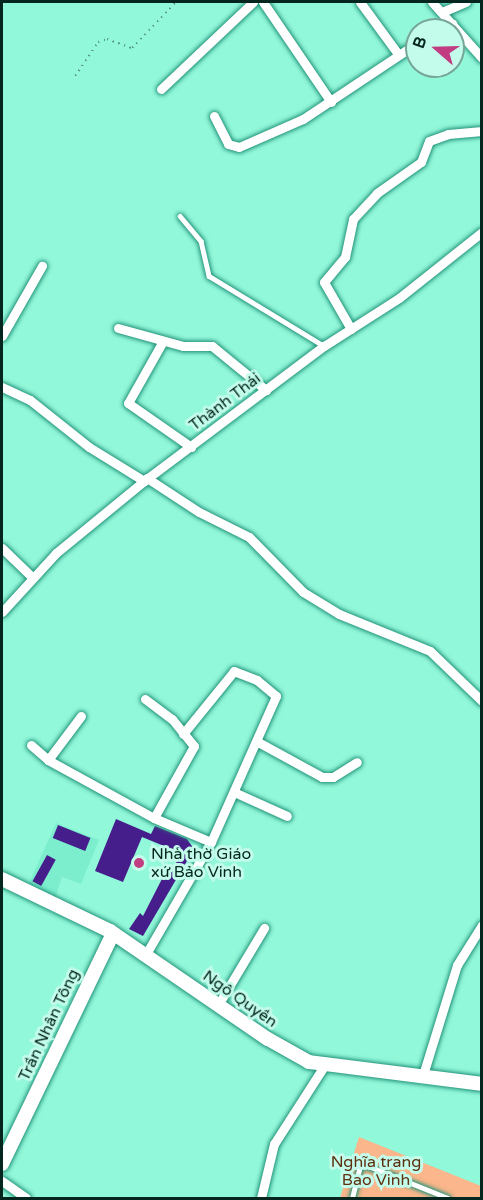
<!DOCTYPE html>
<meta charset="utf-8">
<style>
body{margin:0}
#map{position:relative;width:483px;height:1200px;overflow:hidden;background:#92f8da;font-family:"Varela Round",sans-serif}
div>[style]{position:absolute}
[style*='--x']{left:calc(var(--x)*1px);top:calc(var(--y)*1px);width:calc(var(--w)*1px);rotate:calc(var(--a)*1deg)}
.built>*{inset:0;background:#7ceece}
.green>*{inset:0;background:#fbb68b}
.building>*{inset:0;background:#461e8b;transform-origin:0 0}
.path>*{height:1.5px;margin-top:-0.75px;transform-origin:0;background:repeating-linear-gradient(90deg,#549b87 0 1.5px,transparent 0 6px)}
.roads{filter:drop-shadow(0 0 2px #229379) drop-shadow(0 0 2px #229379)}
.lane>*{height:4.5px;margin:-2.25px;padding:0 2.25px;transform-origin:2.25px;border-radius:2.25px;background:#fff}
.street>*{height:9px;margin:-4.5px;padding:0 4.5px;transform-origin:4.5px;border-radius:4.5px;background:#fff}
.secondary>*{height:14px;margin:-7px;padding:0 7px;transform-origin:7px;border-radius:7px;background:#fff}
.dots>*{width:16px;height:16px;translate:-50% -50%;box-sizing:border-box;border:3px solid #c3fcea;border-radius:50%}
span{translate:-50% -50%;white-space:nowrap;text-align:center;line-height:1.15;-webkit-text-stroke:6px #c3fcea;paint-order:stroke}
.street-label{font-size:16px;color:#05261e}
.poi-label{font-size:16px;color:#05261e}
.left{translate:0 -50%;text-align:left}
.park-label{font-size:16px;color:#5d3010}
.frame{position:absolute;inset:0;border:3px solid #05261e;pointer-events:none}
.north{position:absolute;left:405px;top:18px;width:60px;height:60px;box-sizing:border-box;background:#c3fcea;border:2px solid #77a698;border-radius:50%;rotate:290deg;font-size:16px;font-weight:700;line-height:24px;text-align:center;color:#05261e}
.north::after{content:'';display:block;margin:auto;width:21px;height:27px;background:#c13c80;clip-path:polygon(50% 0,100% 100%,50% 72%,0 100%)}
</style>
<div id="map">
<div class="built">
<div style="clip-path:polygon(56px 823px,99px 840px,81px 884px,62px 877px,55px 899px,29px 883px)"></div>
</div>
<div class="green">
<div style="clip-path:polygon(359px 1137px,481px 1186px,481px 1198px,340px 1198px)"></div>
</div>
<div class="building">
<div style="clip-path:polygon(116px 819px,151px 834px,155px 826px,187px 839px,194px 849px,143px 936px,129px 929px,140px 913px,143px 916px,167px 869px,172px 871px,181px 853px,142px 837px,123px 882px,95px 871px)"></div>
<div style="left:58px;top:825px;width:35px;height:14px;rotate:22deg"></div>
<div style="left:47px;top:855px;width:10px;height:30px;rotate:29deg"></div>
</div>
<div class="path">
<div style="--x:75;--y:76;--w:41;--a:-55.9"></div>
<div style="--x:98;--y:42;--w:9;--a:-18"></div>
<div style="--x:107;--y:39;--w:27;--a:20"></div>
<div style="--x:132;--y:48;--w:64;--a:-46.3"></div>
</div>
<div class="roads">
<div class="lane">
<div style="--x:180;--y:216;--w:33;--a:50"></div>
<div style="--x:201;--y:241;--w:36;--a:77"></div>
<div style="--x:209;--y:276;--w:135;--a:31.3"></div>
<div style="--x:352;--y:1198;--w:32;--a:-76"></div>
<div style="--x:360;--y:1167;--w:6;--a:-18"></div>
<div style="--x:366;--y:1165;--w:88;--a:21.9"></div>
</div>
<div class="street">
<div style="--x:263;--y:2;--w:121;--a:55.8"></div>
<div style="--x:360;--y:2;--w:64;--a:53.8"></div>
<div style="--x:432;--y:2;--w:75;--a:48.2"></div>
<div style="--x:442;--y:12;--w:26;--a:-23"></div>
<div style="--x:441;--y:30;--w:13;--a:-29"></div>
<div style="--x:161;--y:89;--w:127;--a:-43.4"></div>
<div style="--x:214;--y:116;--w:31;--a:63"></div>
<div style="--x:228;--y:144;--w:11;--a:15"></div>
<div style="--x:239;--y:147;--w:70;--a:-23.6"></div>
<div style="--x:303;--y:119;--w:137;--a:-33.7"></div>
<div style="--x:118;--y:328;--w:67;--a:15.5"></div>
<div style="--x:183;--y:346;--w:29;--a:0"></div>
<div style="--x:212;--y:346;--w:70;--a:39.2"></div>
<div style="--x:351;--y:329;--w:54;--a:-119.9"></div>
<div style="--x:324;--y:282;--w:33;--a:-50"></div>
<div style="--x:345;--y:257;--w:39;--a:-78"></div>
<div style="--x:353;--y:219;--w:35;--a:-47"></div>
<div style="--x:377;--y:193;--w:54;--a:-35.2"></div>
<div style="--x:421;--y:162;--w:22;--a:-69"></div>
<div style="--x:429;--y:141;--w:20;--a:-20"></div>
<div style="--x:448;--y:134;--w:34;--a:-5"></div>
<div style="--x:2;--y:336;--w:81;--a:-60.3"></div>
<div style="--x:163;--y:341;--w:71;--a:119.4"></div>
<div style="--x:128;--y:403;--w:77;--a:34.9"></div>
<div style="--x:2;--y:387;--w:31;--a:25"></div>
<div style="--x:30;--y:400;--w:75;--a:38.5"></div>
<div style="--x:89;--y:447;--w:65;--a:31.7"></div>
<div style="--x:147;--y:478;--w:62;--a:33.2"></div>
<div style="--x:199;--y:512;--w:56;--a:26.6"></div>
<div style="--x:249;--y:537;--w:77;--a:45.5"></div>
<div style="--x:303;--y:592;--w:42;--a:31.4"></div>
<div style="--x:339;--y:614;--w:98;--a:22.1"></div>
<div style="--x:430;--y:651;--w:72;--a:43.9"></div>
<div style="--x:2;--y:548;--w:42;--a:44"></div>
<div style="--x:2;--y:612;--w:80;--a:-47.5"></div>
<div style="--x:56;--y:553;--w:114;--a:-39.3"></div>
<div style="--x:144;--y:481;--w:225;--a:-36.9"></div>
<div style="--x:324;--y:346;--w:89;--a:-32.6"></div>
<div style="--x:399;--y:298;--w:106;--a:-38.5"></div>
<div style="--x:145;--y:699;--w:34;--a:37"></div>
<div style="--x:172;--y:719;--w:35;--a:51"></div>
<div style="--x:194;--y:746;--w:82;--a:119.1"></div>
<div style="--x:81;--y:716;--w:55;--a:126.9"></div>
<div style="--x:48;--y:760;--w:121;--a:28.7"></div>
<div style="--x:154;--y:818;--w:62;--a:22.8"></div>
<div style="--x:258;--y:742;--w:73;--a:28.7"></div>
<div style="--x:322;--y:777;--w:11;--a:0"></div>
<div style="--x:333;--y:777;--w:28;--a:-32"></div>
<div style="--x:31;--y:745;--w:23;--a:41"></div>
<div style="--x:234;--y:792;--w:58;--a:24.4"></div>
<div style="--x:146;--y:954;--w:129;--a:-59.9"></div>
<div style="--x:211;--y:842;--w:160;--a:-66"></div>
<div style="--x:276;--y:696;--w:25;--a:-140"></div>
<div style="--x:257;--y:680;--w:25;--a:-159"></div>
<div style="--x:234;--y:671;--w:81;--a:129"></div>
<div style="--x:218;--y:1005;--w:90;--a:-59.1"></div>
<div style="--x:422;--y:1078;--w:118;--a:-72.8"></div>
<div style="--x:457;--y:965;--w:47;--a:-58"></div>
<div style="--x:2;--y:1181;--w:29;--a:35"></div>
<div style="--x:261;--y:1198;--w:56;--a:-76.5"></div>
<div style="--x:274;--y:1144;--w:93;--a:-57.3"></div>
</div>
<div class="secondary">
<div style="--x:2;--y:879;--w:120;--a:25.7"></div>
<div style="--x:110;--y:931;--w:191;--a:34.4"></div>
<div style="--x:268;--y:1039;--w:47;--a:29.3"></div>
<div style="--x:309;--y:1062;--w:174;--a:7.2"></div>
<div style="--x:2;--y:1164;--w:256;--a:-64.3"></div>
</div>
</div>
<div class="dots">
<div style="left:139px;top:863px;background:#c13c80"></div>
</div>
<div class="street-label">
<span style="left:225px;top:402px;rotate:-37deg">Thành Thái</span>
<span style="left:240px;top:999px;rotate:35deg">Ngô Quyền</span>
<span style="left:49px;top:1025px;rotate:-65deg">Trần Nhân Tông</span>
</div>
<div class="poi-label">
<span class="left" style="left:151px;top:863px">Nhà thờ Giáo<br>xứ Bảo Vinh</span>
</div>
<div class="park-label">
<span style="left:376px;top:1171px">Nghĩa trang<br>Bao Vinh</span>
</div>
<div class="frame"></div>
<div class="north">B</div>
</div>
